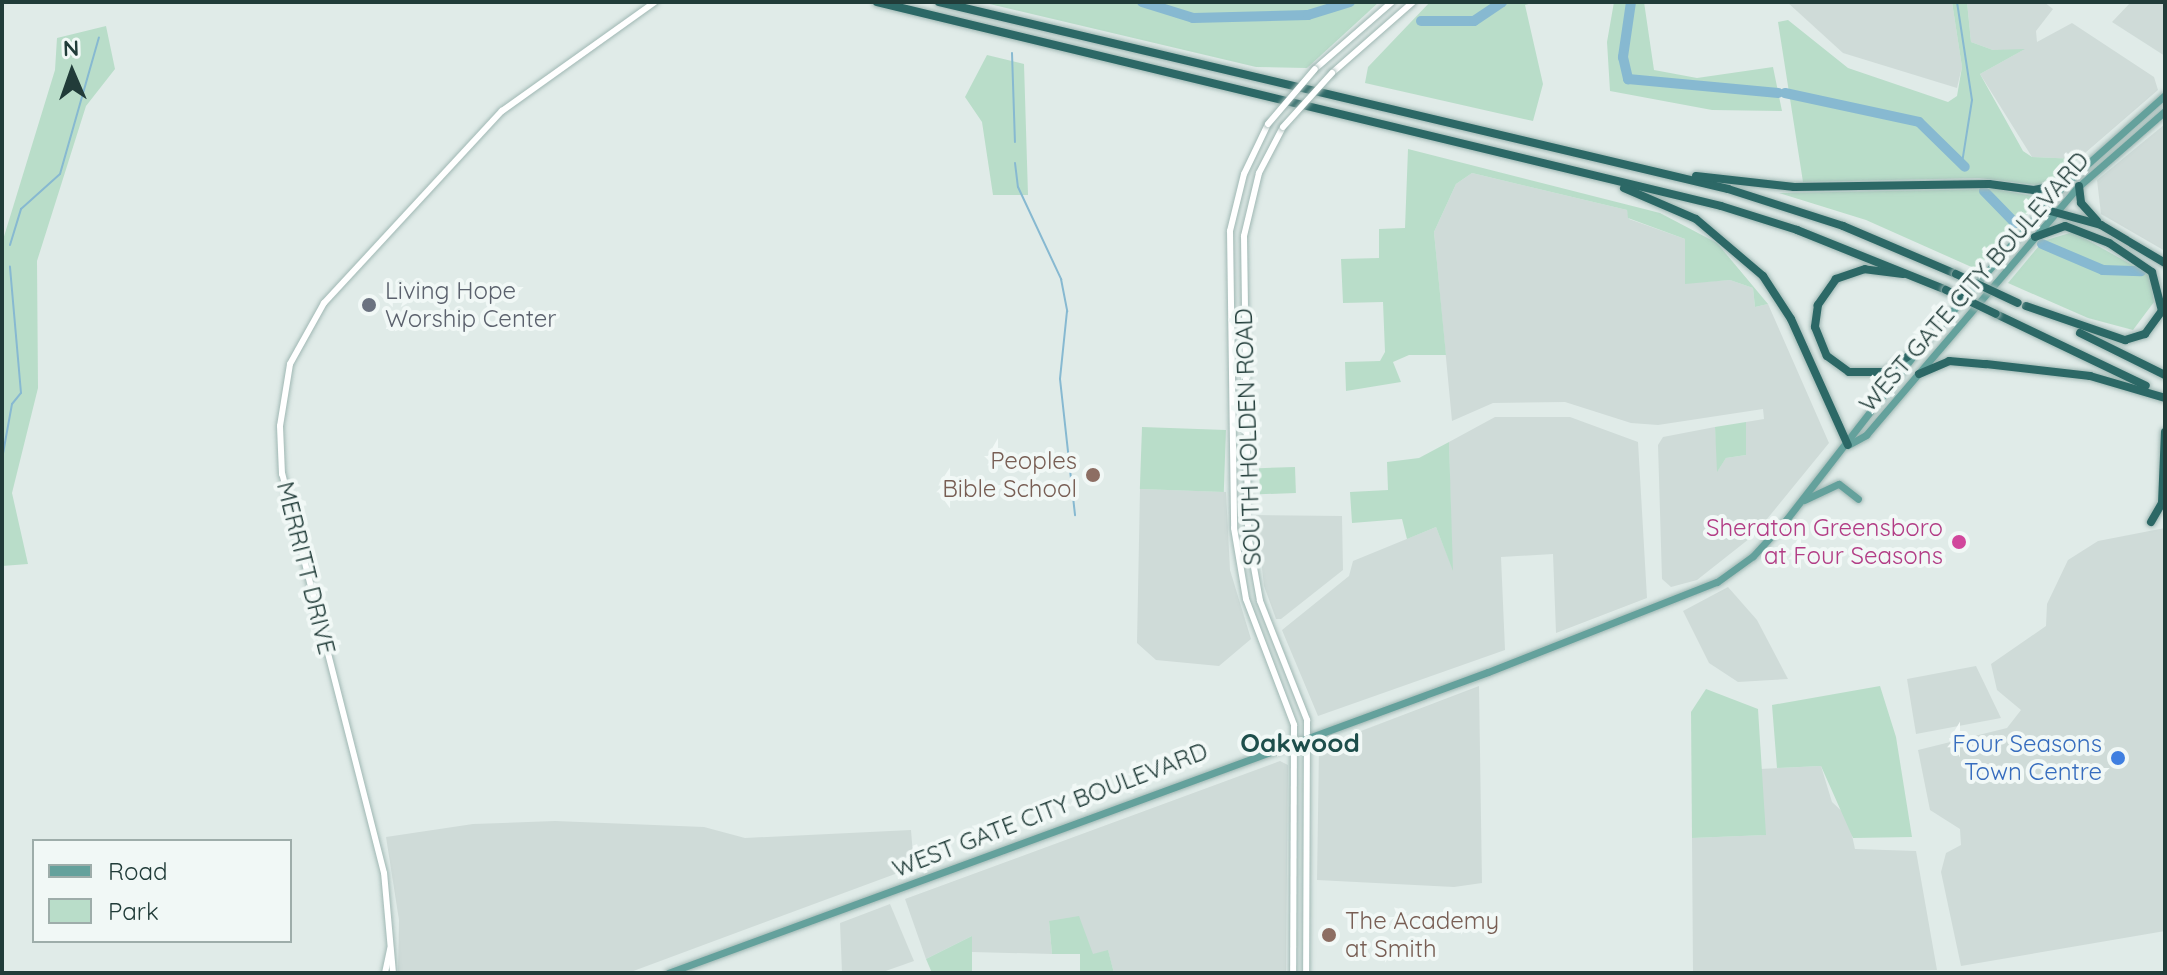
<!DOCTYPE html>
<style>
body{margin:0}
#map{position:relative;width:2167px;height:975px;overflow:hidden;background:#e0ebe8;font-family:Quicksand,sans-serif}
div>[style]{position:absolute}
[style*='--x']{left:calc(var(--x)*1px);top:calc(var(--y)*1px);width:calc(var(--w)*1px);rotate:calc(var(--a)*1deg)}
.built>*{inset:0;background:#cfdbd8}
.green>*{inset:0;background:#b9ddc9;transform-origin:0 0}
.stream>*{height:2px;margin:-1px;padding:0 1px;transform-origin:1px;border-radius:1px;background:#87b9d1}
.river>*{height:10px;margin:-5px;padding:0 5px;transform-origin:5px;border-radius:5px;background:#87b9d1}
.roads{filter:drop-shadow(0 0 2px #9fb7b3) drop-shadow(0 0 2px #9fb7b3)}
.secondary>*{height:6px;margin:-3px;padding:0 3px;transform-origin:3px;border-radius:3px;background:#fff}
.primary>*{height:7px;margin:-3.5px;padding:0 3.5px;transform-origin:3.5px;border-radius:3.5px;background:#64a19c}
.highway>*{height:8px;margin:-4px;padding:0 4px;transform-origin:4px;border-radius:4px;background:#2c6866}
.bridges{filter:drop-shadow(0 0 2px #9fb7b3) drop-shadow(0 0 2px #9fb7b3)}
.secondary-bridge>*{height:6px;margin:-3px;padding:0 3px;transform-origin:3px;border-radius:3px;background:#fff}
.highway-bridge>*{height:8px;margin:-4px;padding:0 4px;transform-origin:4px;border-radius:4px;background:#2c6866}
.dots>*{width:22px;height:22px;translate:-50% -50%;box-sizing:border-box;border:4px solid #f1f8f6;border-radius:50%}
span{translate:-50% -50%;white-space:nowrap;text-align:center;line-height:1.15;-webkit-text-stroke:8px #f1f8f6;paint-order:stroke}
.street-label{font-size:24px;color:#213c39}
.worship-label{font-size:24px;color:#5b616d}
.left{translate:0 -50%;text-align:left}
.education-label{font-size:24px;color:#785e54}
.right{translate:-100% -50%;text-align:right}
.hotel-label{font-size:24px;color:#b23c85}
.shop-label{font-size:24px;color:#366cbe}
.neighbourhood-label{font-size:26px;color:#1d4e4b;font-weight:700}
.frame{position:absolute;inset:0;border:4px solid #213c39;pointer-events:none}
.legend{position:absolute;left:32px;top:839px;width:260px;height:104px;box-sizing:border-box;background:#f1f8f6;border:2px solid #9eadaa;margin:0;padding:10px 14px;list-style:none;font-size:24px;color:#213c39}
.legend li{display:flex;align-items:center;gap:16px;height:40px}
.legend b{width:40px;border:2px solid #9eadaa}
.north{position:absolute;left:32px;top:32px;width:80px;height:80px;-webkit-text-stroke:6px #f1f8f6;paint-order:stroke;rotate:358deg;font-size:22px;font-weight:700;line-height:32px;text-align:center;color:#213c39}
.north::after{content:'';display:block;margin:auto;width:28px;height:36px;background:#213c39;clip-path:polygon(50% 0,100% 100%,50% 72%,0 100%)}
</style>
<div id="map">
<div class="built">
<div style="clip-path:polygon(1787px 2px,1952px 2px,1962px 67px,1957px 88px,1843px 53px)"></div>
<div style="clip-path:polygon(1967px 2px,2044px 2px,2053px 9px,2036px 31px,2037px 42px,2072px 23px,2154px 77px,2158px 90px,2078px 159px,2032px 157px,1980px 74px,2023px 50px,1993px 50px,1971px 42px)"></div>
<div style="clip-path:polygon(2131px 2px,2165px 2px,2165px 56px,2112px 22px)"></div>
<div style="clip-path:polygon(2165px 124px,2165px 251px,2101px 214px,2097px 180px)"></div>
<div style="clip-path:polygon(1472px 173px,1627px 210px,1629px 219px,1685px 239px,1686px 283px,1730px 280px,1753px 288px,1755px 307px,1768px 304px,1829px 443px,1754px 535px,1697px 580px,1671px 587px,1662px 579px,1658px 445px,1663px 437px,1715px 427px,1718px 470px,1726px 458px,1746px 455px,1746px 422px,1764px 419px,1763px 409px,1658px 425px,1631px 423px,1565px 402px,1493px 403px,1452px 421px,1434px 232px,1456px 184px)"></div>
<div style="clip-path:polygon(1495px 417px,1570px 417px,1638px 442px,1647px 598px,1556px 633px,1553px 554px,1501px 557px,1505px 650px,1318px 716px,1282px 630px,1349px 576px,1353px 561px,1436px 527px,1452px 567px,1449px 442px)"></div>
<div style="clip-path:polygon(1140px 489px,1226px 492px,1230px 570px,1251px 639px,1219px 666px,1156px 660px,1137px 643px)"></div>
<div style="clip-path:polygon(1256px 515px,1342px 516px,1343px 570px,1281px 619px,1276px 619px,1264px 586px)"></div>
<div style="clip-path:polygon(2165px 528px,2165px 931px,1961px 966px,1941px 872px,1946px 853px,1961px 845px,1960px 829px,1930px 810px,1918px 750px,2007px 728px,2021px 710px,1997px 690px,1991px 664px,2046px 626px,2047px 604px,2068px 560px,2098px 541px)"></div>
<div style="clip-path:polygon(1728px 587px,1757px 620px,1788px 679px,1738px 682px,1709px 663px,1683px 611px)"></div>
<div style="clip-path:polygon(1976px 666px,2001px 718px,1916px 734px,1907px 679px)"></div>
<div style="clip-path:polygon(1479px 686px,1482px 883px,1454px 887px,1317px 880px,1319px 747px)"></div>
<div style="clip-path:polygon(1280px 761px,1288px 765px,1286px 973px,1114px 973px,1108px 951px,1093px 955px,1049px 921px,1052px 954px,972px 952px,972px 936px,926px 959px,905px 899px)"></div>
<div style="clip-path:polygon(1821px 766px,1832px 802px,1848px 817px,1855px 849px,1916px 851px,1937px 970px,1693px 973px,1692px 838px,1765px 835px,1760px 769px)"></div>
<div style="clip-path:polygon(555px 821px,704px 827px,745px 838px,911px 830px,914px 867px,628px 973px,398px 973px,399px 920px,386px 837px,473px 824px)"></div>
<div style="clip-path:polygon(890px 904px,914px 961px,880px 973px,842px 973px,840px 923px)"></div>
</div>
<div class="green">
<div style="clip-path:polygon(981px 2px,1213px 3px,1379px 2px,1307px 68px,1256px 67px)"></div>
<div style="clip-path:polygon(1430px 2px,1536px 2px,1525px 5px,1543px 84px,1533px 121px,1365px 83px,1368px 67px)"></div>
<div style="clip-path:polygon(1614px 2px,1644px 2px,1654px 70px,1697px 78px,1773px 67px,1782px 111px,1712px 110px,1610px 91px,1607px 42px)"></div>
<div style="clip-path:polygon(1952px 2px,1967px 2px,1971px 42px,1993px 50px,2025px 49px,1980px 74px,2023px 151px,2032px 157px,2078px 159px,2045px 186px,1979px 178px,1803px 182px,1778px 22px,1788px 20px,1848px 68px,1948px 102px,1957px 96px,1962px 67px)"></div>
<div style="clip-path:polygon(106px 26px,115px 69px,86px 106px,37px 261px,38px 388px,12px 493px,28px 564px,2px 566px,2px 243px,55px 70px,57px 38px)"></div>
<div style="clip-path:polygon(987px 55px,1024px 64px,1028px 195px,993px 195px,982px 122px,965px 97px)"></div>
<div style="clip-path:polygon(1408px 149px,1660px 213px,1717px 243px,1768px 304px,1755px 307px,1753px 288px,1730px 280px,1685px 284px,1685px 239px,1628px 218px,1627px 210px,1472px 173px,1456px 184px,1434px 232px,1446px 355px,1409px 355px,1393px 362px,1401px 382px,1346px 391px,1345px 362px,1380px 361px,1385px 352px,1383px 302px,1343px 303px,1341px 259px,1379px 258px,1379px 229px,1405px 228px)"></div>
<div style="clip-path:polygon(1996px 189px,2043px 198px,1976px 269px,1866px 220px,1779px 193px)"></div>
<div style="clip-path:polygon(2073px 232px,2150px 275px,2154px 302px,2133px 330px,2088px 318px,2008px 283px,2043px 241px)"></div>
<div style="clip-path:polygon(1746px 422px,1746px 455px,1726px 458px,1717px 472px,1715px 427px)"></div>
<div style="left:1142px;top:427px;width:84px;height:62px;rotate:2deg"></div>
<div style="clip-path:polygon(1449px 442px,1453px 571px,1436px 527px,1407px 539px,1402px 519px,1352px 523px,1350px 492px,1388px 490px,1387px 462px,1419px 458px)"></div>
<div style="left:1295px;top:467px;width:26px;height:36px;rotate:88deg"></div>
<div style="clip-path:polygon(1880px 686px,1896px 737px,1912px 837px,1853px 838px,1821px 766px,1777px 768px,1772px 705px)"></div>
<div style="clip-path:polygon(1706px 689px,1758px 709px,1766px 835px,1692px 838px,1691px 712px)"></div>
<div style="clip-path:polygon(1079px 916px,1093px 954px,1108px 950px,1114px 973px,1080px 973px,1080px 954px,1052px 954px,1049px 921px)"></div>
<div style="clip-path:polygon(972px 936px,972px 973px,932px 973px,926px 959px)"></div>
</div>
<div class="stream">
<div style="--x:1957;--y:2;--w:99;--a:81.3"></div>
<div style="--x:1972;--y:100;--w:64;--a:99"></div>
<div style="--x:1012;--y:53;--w:89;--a:88.1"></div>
<div style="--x:1015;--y:163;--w:24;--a:83"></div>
<div style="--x:1018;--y:187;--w:102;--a:64.9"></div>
<div style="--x:1061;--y:279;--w:33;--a:79"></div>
<div style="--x:1067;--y:311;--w:68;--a:95.9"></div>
<div style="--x:1060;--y:379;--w:137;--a:83.7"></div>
<div style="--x:10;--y:245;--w:38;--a:-73"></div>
<div style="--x:21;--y:209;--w:52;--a:-41.9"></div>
<div style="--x:60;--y:174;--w:142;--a:-74.1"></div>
<div style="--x:2;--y:459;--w:56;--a:-79.7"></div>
<div style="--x:12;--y:404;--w:14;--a:-51"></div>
<div style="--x:21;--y:393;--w:127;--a:-95"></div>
<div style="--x:2;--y:552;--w:41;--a:90"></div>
</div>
<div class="river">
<div style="--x:1142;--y:2;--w:53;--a:17.4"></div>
<div style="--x:1193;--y:18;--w:115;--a:-1.5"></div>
<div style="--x:1308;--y:15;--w:44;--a:-17.2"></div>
<div style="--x:1631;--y:2;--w:56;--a:98.3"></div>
<div style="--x:1623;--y:57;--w:23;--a:77"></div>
<div style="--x:1628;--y:79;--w:151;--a:5.3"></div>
<div style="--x:1421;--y:21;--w:53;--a:0"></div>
<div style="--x:1474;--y:21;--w:34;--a:-34"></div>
<div style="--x:1785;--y:93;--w:137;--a:12.2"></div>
<div style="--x:1919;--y:122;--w:64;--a:44.4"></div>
<div style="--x:1984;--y:191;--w:45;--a:45.9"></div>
<div style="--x:2042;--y:244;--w:66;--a:23.1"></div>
<div style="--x:2103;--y:270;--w:38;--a:2"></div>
</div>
<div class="roads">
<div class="secondary">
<div style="--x:1315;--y:69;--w:102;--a:-41"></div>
<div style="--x:1332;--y:73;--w:108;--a:-41.2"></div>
<div style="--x:1268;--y:124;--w:55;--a:115.6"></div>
<div style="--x:1244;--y:174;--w:59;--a:103.8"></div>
<div style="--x:1230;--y:231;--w:297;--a:89.2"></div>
<div style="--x:1234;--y:528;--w:72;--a:80.4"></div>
<div style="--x:1246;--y:599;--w:135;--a:69.1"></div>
<div style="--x:1294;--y:725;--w:248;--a:90.2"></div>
<div style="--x:1283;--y:127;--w:52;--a:117.6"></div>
<div style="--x:1259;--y:173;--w:65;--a:103.4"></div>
<div style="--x:1244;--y:236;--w:298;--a:89.2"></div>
<div style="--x:1248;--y:534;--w:68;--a:79.8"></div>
<div style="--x:1260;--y:601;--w:128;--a:68.4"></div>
<div style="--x:1307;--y:720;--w:253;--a:90.2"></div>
<div style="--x:385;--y:973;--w:25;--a:-78"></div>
<div style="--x:393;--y:973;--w:100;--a:-95.1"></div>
<div style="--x:384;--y:873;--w:412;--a:-104.3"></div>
<div style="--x:282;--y:474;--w:48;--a:-92.4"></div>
<div style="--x:280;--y:426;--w:63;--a:-80.8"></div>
<div style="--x:290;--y:364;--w:70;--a:-60.9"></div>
<div style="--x:324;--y:303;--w:262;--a:-47.2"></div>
<div style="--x:502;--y:111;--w:188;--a:-35.5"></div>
</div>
<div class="primary">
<div style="--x:1848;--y:445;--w:21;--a:-29"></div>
<div style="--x:1866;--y:435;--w:328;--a:-49.5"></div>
<div style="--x:2079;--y:186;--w:114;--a:-41.1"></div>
<div style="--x:1804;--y:500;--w:38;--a:-25"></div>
<div style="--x:1839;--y:484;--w:24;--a:38"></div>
<div style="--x:668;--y:973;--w:873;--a:-20.16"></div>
<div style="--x:1488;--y:672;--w:246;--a:-21.5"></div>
<div style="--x:1717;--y:582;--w:44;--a:-35.8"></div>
<div style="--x:1753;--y:556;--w:49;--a:-47.5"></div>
<div style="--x:1786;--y:520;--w:215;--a:-52.2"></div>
<div style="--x:1918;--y:350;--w:222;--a:-48.5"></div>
<div style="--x:2065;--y:184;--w:134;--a:-41.7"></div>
</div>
<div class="highway">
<div style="--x:877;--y:2;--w:868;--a:13.59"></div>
<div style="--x:1721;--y:206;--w:80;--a:17.5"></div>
<div style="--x:1797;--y:230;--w:161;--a:21.9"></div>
<div style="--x:939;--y:2;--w:811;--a:13.33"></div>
<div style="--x:1728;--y:189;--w:121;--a:17.8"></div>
<div style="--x:1843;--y:226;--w:123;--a:23"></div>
<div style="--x:1696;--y:176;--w:99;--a:6.4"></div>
<div style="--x:1794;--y:187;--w:195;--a:-0.9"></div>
<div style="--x:1989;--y:184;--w:45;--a:7.6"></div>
<div style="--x:2034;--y:190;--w:32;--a:-11"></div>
<div style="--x:2079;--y:186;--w:17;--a:83"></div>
<div style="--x:2081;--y:203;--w:24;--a:48"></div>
<div style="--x:1624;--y:188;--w:78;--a:23.3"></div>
<div style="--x:1696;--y:219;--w:88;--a:40.4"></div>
<div style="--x:1763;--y:276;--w:51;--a:56.9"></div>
<div style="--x:1791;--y:319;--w:138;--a:65.7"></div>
<div style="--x:2043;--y:209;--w:60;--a:15.4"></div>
<div style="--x:2101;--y:225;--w:74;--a:30.7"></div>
<div style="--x:1903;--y:274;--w:38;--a:-173"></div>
<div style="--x:1865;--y:269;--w:31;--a:161"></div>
<div style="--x:1836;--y:279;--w:32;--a:125"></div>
<div style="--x:1818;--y:305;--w:22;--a:98"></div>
<div style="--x:1815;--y:327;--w:31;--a:68"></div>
<div style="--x:1827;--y:356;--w:27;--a:36"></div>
<div style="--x:1849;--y:372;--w:36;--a:0"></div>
<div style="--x:1885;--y:372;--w:40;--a:-34"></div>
<div style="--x:2026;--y:306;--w:105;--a:19"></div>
<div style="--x:2125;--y:340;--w:21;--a:-17"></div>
<div style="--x:2145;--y:334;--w:29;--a:-54"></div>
<div style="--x:2162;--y:311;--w:40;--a:-104.4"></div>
<div style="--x:2152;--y:272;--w:52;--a:-146"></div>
<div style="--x:2109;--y:243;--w:47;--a:-158.9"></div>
<div style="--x:2065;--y:226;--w:32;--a:160"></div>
<div style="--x:1996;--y:314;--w:166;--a:25.6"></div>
<div style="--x:2080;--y:333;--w:95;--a:26.3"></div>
<div style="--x:1919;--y:374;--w:33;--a:-23"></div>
<div style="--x:1949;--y:361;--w:37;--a:5"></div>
<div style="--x:1986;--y:364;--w:105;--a:6.6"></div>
<div style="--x:2090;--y:376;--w:78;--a:16.3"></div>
<div style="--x:2151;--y:522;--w:22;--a:-60"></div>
<div style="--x:2162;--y:503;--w:71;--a:-87.6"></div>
</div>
</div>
<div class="bridges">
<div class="secondary-bridge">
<div style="--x:1268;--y:124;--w:72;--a:-49.5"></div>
<div style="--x:1283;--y:127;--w:73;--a:-47.8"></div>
</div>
<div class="highway-bridge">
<div style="--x:1956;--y:274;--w:68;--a:25.1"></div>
<div style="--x:1946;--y:290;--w:55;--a:25.6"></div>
</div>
</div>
<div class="dots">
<div style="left:369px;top:305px;background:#6b7280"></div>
<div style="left:1093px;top:475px;background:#8d6e63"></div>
<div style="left:1959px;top:542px;background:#d1479c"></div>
<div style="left:2118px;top:758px;background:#3f7fe0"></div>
<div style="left:1329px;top:935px;background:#8d6e63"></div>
</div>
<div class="street-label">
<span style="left:1974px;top:282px;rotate:-49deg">WEST GATE CITY BOULEVARD</span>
<span style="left:1248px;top:437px;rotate:-92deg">SOUTH HOLDEN ROAD</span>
<span style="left:306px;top:568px;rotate:76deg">MERRITT DRIVE</span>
<span style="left:1050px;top:810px;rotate:-21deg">WEST GATE CITY BOULEVARD</span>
</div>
<div class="worship-label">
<span class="left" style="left:385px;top:305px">Living Hope<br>Worship Center</span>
</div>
<div class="education-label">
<span class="right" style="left:1077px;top:475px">Peoples<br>Bible School</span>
<span class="left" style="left:1345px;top:935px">The Academy<br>at Smith</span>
</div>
<div class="hotel-label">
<span class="right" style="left:1943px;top:542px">Sheraton Greensboro<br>at Four Seasons</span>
</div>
<div class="shop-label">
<span class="right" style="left:2102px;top:758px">Four Seasons<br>Town Centre</span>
</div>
<div class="neighbourhood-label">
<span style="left:1300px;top:743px">Oakwood</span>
</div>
<div class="frame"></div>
<ul class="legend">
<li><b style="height:10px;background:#64a19c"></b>Road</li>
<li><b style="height:22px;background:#b9ddc9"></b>Park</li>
</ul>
<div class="north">N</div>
</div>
